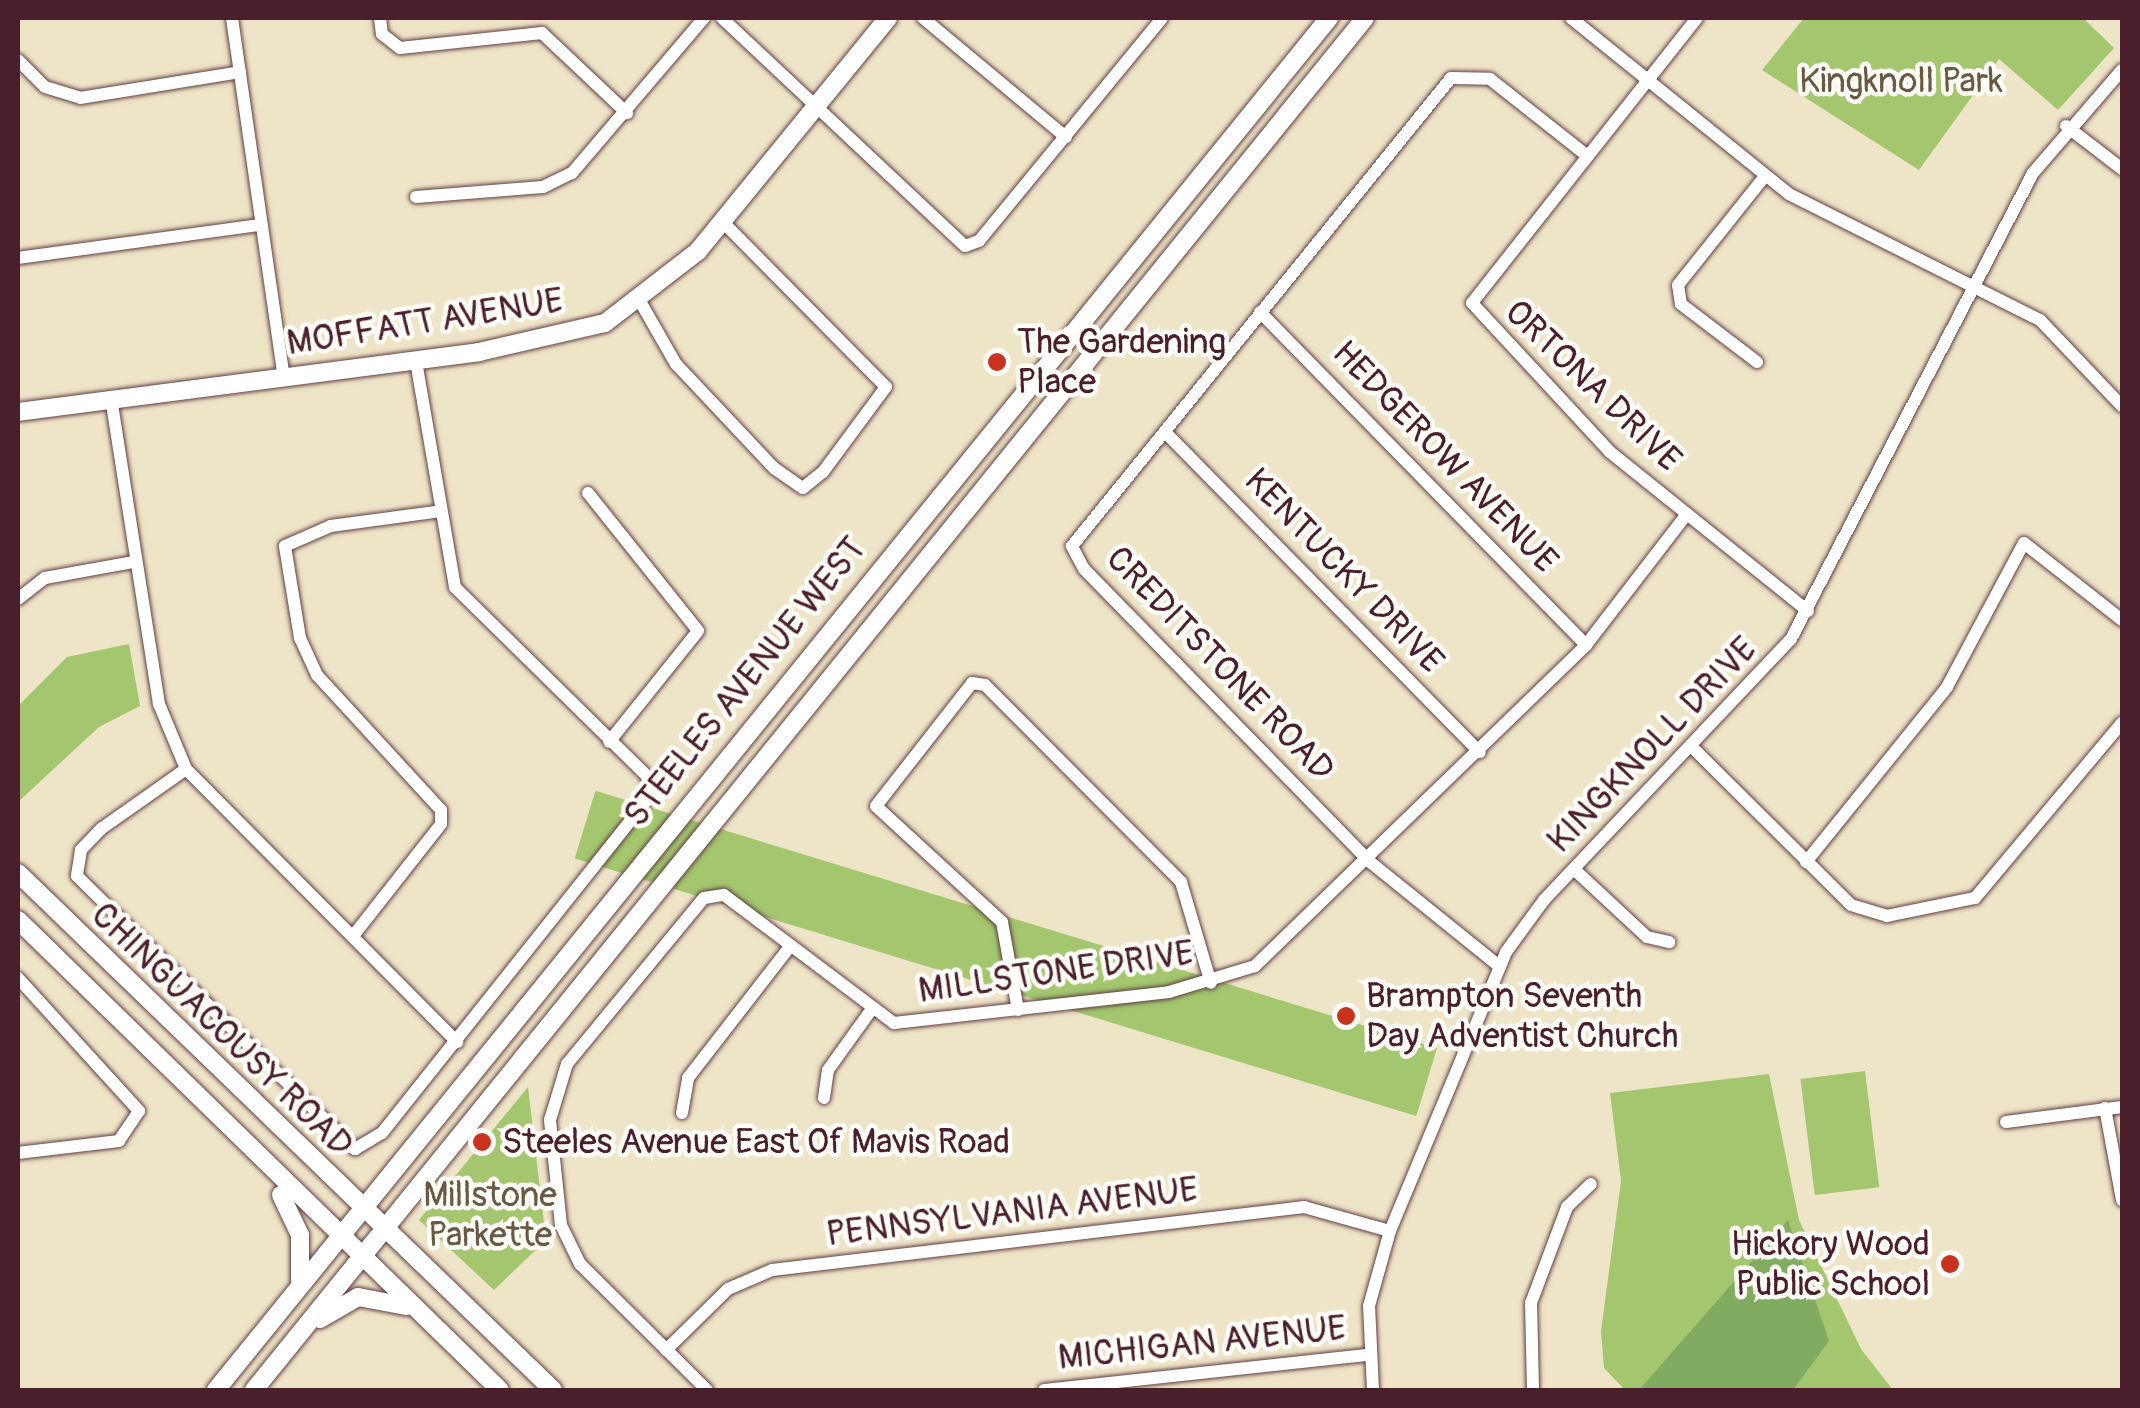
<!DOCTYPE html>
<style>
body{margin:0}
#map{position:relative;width:2140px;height:1408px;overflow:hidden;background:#eee4c7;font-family:Pangolin,sans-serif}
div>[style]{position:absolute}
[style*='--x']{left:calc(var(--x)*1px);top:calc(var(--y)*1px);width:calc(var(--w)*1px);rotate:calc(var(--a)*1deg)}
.green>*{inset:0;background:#a3c66f;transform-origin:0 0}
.forest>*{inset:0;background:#82ab62}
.roads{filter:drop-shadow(0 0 2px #633d42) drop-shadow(0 0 2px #633d42)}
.street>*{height:12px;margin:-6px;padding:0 6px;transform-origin:6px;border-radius:6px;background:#fff}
.secondary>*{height:18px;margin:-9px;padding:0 9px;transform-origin:9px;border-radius:9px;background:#fff}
.dots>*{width:28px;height:28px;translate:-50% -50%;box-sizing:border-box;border:5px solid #fdfcf7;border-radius:50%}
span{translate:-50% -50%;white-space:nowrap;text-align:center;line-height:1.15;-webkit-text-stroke:9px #fdfcf7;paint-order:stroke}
.park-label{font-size:35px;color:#695943}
.street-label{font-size:35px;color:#4a1f2b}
.poi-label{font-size:35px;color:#4a1f2b}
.left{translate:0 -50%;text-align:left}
.right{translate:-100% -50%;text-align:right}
.frame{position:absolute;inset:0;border:20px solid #4a1f2b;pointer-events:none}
</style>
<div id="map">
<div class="green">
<div style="clip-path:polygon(1804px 18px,2083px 18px,2114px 48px,2058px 110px,1999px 59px,1919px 170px,1762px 70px)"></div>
<div style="clip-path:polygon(129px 644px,140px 706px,99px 727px,18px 802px,18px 706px,67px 657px)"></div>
<div style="left:1437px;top:1048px;width:71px;height:880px;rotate:107deg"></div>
<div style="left:1865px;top:1071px;width:117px;height:65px;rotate:83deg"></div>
<div style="clip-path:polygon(1769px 1074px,1799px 1220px,1861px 1349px,1893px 1390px,1625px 1390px,1604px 1368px,1601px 1331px,1621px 1181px,1610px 1093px)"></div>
<div style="clip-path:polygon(528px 1087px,546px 1240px,494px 1290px,419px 1220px)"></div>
</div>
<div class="forest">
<div style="clip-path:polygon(1788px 1220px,1829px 1341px,1793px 1390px,1639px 1390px)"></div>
</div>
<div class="roads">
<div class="street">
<div style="--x:232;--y:18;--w:364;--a:81.8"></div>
<div style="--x:380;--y:18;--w:16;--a:83"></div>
<div style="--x:382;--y:34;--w:23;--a:38"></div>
<div style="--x:400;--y:48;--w:143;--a:-6"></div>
<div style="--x:542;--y:33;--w:117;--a:43.3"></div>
<div style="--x:722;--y:18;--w:333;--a:43.2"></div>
<div style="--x:965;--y:246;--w:15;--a:-20"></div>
<div style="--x:979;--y:241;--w:288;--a:-50.6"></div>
<div style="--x:923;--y:18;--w:186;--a:39.8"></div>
<div style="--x:1571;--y:18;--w:280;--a:38.9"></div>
<div style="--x:1789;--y:194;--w:281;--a:26.7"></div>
<div style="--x:2040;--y:320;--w:119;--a:46.4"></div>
<div style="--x:1697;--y:18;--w:363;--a:128.3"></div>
<div style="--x:1472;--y:303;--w:203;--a:47.2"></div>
<div style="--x:1610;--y:452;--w:254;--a:38.8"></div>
<div style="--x:18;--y:60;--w:38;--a:45"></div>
<div style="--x:45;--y:87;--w:37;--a:17"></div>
<div style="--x:80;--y:98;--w:162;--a:-9.2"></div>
<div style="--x:2066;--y:126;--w:71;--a:37.5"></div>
<div style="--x:416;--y:197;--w:127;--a:-4.5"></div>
<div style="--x:543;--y:187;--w:32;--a:-26"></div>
<div style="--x:572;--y:173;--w:204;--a:-49.6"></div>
<div style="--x:18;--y:258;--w:244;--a:-7.8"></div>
<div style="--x:641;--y:303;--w:70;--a:60.2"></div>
<div style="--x:676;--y:364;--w:143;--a:46.7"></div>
<div style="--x:774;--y:468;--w:35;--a:35"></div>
<div style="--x:803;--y:488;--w:26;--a:-39"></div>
<div style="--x:823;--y:472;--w:106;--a:-53.5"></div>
<div style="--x:886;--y:387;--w:232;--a:-134.7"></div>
<div style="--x:1260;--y:312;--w:466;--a:45.6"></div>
<div style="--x:1757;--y:362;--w:96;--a:-142.7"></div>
<div style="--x:1681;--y:304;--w:19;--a:-99"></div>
<div style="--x:1678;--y:285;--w:139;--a:-51.4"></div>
<div style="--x:112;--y:404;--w:304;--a:81.1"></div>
<div style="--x:159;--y:704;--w:70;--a:67.4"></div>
<div style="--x:186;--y:769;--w:385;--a:45.2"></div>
<div style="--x:1165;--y:432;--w:449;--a:45.5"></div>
<div style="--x:588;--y:493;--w:176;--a:51.4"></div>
<div style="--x:698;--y:631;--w:142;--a:128.7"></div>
<div style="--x:18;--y:599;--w:34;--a:-38"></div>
<div style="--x:45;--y:578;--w:89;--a:-10.3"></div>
<div style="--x:1695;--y:750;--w:220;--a:44.8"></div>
<div style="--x:1851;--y:905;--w:38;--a:17"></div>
<div style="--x:1887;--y:916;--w:90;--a:-11.6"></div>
<div style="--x:1975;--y:898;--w:229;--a:-50"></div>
<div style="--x:186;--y:769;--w:104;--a:144.8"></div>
<div style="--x:101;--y:829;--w:29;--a:134"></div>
<div style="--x:81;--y:850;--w:26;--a:99"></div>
<div style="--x:77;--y:876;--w:390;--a:44.5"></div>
<div style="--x:355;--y:1149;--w:31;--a:-31"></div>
<div style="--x:382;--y:1133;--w:432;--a:-51.5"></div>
<div style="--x:651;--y:795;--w:19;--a:-102"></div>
<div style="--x:647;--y:776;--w:269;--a:-135.5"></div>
<div style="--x:455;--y:587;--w:229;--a:-99.8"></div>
<div style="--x:1806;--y:862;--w:225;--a:-51.1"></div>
<div style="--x:1947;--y:687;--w:163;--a:-61.9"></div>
<div style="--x:2024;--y:543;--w:125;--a:38.2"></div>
<div style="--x:1576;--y:871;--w:97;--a:42.9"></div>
<div style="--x:1647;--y:937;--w:23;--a:13"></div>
<div style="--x:353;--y:936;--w:142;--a:-51.8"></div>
<div style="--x:441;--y:824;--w:14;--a:-90"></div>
<div style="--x:441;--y:810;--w:183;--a:-132.6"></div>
<div style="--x:317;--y:675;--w:41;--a:-114.7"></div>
<div style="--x:300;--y:638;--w:93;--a:-99.3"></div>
<div style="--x:285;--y:546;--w:50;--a:-23.5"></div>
<div style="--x:331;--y:526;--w:105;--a:-7.7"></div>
<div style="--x:1499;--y:966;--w:167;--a:-141.1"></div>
<div style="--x:1369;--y:861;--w:408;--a:-134.3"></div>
<div style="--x:1084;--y:569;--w:26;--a:-118"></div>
<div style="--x:1072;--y:546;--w:602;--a:-51"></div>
<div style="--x:1451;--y:78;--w:39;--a:1"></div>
<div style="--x:1490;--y:79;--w:121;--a:38.3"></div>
<div style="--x:18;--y:978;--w:180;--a:47.7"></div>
<div style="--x:139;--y:1111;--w:36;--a:124"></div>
<div style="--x:119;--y:1141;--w:102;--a:173.2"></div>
<div style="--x:1018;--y:1010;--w:89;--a:-100.3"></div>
<div style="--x:1002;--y:922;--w:171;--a:-137.4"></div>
<div style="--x:876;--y:806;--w:156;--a:-52"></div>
<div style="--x:972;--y:683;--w:13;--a:9"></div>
<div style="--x:985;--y:685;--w:278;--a:45.1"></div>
<div style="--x:1181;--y:882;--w:105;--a:73.5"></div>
<div style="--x:824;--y:1098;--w:28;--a:-82"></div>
<div style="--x:828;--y:1070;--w:70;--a:-54.3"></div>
<div style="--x:2105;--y:1108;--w:94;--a:79.5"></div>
<div style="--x:682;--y:1113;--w:36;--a:-80"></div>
<div style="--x:688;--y:1078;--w:165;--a:-52.2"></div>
<div style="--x:2006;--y:1122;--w:117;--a:-7.4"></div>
<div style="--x:666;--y:1350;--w:87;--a:-44.5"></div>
<div style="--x:728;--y:1289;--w:48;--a:-23.4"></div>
<div style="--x:772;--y:1270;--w:536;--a:-6.75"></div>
<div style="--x:1304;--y:1207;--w:89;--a:15.6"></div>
<div style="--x:707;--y:1390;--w:179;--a:-135.2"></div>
<div style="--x:580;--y:1264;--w:43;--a:-116"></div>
<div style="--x:561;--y:1225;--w:106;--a:-96"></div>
<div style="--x:550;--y:1120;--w:59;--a:-73.1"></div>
<div style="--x:567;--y:1064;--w:215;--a:-50.5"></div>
<div style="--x:704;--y:898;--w:20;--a:-9"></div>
<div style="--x:724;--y:895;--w:213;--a:37"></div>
<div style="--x:894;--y:1023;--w:277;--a:-6.4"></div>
<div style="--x:1169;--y:992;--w:90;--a:-16.8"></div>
<div style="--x:1255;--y:966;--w:461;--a:-44.1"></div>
<div style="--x:1586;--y:645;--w:164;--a:-52.4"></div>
<div style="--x:1044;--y:1390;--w:325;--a:-6.2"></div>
<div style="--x:1373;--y:1390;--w:84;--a:-92.7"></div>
<div style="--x:1369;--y:1306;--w:78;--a:-74.4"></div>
<div style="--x:1390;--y:1231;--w:302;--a:-67.4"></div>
<div style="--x:1506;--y:952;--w:64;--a:-53.8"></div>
<div style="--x:1544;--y:900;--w:359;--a:-46.6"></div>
<div style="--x:1791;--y:639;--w:525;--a:-62.56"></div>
<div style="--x:2033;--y:173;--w:136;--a:-49.2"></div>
<div style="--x:1533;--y:1390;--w:87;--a:-91.3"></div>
<div style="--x:1531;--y:1303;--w:103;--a:-69.4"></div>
<div style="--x:1567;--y:1207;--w:33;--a:-44"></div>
</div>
<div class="secondary">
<div style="--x:18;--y:412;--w:465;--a:-7.4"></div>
<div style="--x:479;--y:352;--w:129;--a:-13"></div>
<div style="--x:605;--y:323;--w:118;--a:-37.7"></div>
<div style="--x:698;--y:251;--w:301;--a:-50.8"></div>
<div style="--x:18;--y:873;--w:744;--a:44.02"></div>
<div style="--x:18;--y:920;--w:673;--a:44.28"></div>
<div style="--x:281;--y:1195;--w:44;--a:64.6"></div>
<div style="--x:300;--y:1235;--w:46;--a:90"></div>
<div style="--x:320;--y:1319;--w:44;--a:-30.1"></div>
<div style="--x:358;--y:1297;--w:49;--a:10.6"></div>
<div style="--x:216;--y:1390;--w:1767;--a:-50.95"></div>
<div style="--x:254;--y:1390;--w:1765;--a:-51"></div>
</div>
</div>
<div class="dots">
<div style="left:997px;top:362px;background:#c8321e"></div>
<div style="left:1346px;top:1016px;background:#c8321e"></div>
<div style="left:482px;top:1142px;background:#c8321e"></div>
<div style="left:1950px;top:1264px;background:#c8321e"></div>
</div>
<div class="park-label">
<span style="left:1901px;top:81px">Kingknoll Park</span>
<span style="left:490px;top:1215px">Millstone<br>Parkette</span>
</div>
<div class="street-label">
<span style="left:425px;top:322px;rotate:-9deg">MOFFATT AVENUE</span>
<span style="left:1593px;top:386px;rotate:44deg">ORTONA DRIVE</span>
<span style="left:1445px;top:457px;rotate:46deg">HEDGEROW AVENUE</span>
<span style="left:1344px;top:571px;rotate:46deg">KENTUCKY DRIVE</span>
<span style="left:1220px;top:664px;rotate:46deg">CREDITSTONE ROAD</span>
<span style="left:745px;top:682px;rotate:-51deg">STEELES AVENUE WEST</span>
<span style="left:1652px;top:745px;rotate:-46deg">KINGKNOLL DRIVE</span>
<span style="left:1056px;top:972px;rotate:-8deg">MILLSTONE DRIVE</span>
<span style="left:222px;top:1030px;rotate:44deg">CHINGUACOUSY ROAD</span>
<span style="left:1012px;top:1212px;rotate:-7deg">PENNSYLVANIA AVENUE</span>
<span style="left:1202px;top:1343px;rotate:-6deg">MICHIGAN AVENUE</span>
</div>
<div class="poi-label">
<span class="left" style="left:1017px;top:362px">The Gardening<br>Place</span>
<span class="left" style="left:1366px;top:1016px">Brampton Seventh<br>Day Adventist Church</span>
<span class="left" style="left:502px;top:1142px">Steeles Avenue East Of Mavis Road</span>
<span class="right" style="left:1930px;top:1264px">Hickory Wood<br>Public School</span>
</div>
<div class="frame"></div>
</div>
